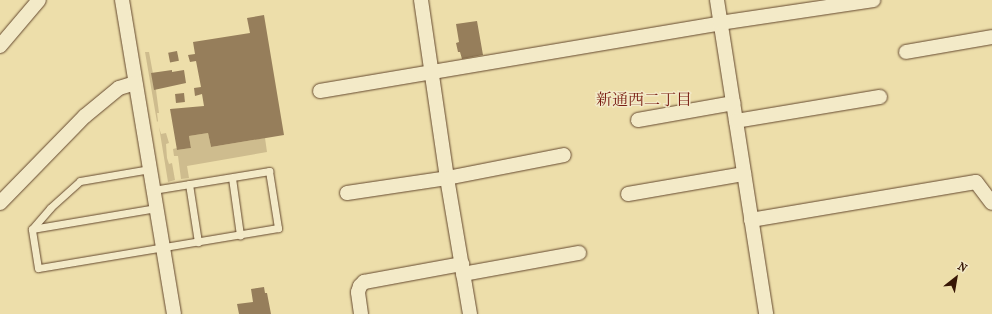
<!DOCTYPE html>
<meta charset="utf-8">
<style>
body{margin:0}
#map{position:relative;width:992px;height:314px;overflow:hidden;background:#eddeaa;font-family:"IM FELL French Canon","Noto Serif JP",serif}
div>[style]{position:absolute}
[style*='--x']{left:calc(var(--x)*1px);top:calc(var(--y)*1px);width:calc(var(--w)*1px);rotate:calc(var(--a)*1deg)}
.green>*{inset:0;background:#cebc8e}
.building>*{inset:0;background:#967e5b;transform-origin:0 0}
.roads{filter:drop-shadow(0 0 1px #64482e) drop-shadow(0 0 1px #64482e)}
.service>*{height:7px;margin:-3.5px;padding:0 3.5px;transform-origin:3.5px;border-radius:3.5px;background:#f3eac8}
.minor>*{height:14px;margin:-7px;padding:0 7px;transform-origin:7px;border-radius:7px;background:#f3eac8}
span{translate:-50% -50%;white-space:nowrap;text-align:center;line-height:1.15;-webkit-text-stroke:3px #f3eac8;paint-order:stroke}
.neighbourhood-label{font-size:16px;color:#7a1f14}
.north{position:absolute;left:936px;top:258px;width:40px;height:40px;-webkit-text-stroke:3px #f3eac8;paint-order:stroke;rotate:31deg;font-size:11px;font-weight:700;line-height:16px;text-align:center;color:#371605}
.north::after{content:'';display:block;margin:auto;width:14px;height:18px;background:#371605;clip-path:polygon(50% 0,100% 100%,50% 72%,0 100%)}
</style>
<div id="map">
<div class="green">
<div style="clip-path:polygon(145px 52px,149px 52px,156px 90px,159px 113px,157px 113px,158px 121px,157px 122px)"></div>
<div style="clip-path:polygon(159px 127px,161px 134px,166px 133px,169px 143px,166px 144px,167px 158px,169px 164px,172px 163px,175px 180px,168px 182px)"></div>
<div style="clip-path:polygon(208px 133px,211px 147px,265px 138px,267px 152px,187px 166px,189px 178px,181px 179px,178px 156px,174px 156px,173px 149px,177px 148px,177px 150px,191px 148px,189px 136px)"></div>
</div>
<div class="building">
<div style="clip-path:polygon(264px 15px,284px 135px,211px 147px,208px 133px,189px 136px,191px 148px,177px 150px,170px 109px,204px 106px,202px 94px,195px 96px,194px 88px,201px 87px,196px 61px,190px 62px,188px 55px,195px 54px,193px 42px,250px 33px,247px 18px)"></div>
<div style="clip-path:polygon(477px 21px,483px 55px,462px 59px,460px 52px,458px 52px,456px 43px,459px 42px,456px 24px)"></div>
<div style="left:177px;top:51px;width:10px;height:9px;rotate:79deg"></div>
<div style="clip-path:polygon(172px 70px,172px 72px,184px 70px,186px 83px,154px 90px,151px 73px)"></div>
<div style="left:184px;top:93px;width:9px;height:9px;rotate:84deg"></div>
<div style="clip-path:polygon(264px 287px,265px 293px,267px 293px,271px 314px,239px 314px,237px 304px,253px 302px,251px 289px)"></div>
</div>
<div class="roads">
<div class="service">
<div style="--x:232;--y:178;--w:58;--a:82"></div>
<div style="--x:189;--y:184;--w:59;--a:81.2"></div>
<div style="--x:153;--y:190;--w:118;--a:-9.3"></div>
<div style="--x:269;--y:171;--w:58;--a:81"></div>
<div style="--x:278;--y:228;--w:243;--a:170.5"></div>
<div style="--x:38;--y:268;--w:39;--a:-99"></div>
<div style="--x:32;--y:229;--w:126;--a:-9.6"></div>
<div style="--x:32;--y:229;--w:28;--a:-49"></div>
<div style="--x:50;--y:208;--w:40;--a:-42"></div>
<div style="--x:80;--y:181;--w:71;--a:-9.7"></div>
</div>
<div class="minor">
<div style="--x:122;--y:0;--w:318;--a:80.6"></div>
<div style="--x:421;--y:0;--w:180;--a:81.7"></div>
<div style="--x:447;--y:178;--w:138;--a:80.4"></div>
<div style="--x:717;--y:0;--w:318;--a:81.1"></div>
<div style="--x:0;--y:46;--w:60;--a:-49.7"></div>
<div style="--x:906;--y:52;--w:87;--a:-9.9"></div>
<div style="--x:320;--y:91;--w:406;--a:-9.6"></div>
<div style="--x:720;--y:23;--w:155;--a:-8.5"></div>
<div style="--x:638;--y:120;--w:97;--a:-10.1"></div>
<div style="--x:736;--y:121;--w:146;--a:-9.5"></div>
<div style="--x:347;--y:193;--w:101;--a:-8.5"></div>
<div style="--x:447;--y:178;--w:119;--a:-11.1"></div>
<div style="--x:628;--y:194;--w:118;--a:-9.8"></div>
<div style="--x:0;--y:203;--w:122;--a:-45.7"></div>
<div style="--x:85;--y:116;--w:44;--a:-39.5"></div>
<div style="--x:119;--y:88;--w:17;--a:-17"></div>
<div style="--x:751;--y:220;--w:228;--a:-9.6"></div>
<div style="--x:976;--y:182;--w:26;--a:53"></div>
<div style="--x:463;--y:274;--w:118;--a:-10.3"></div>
<div style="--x:361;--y:314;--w:22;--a:-98"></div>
<div style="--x:358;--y:292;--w:6;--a:-72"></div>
<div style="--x:360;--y:286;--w:6;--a:-45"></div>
<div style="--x:364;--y:282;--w:100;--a:-10.4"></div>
</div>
</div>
<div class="neighbourhood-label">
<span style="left:644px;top:100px">新通西二丁目</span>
</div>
<div class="north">N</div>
</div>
